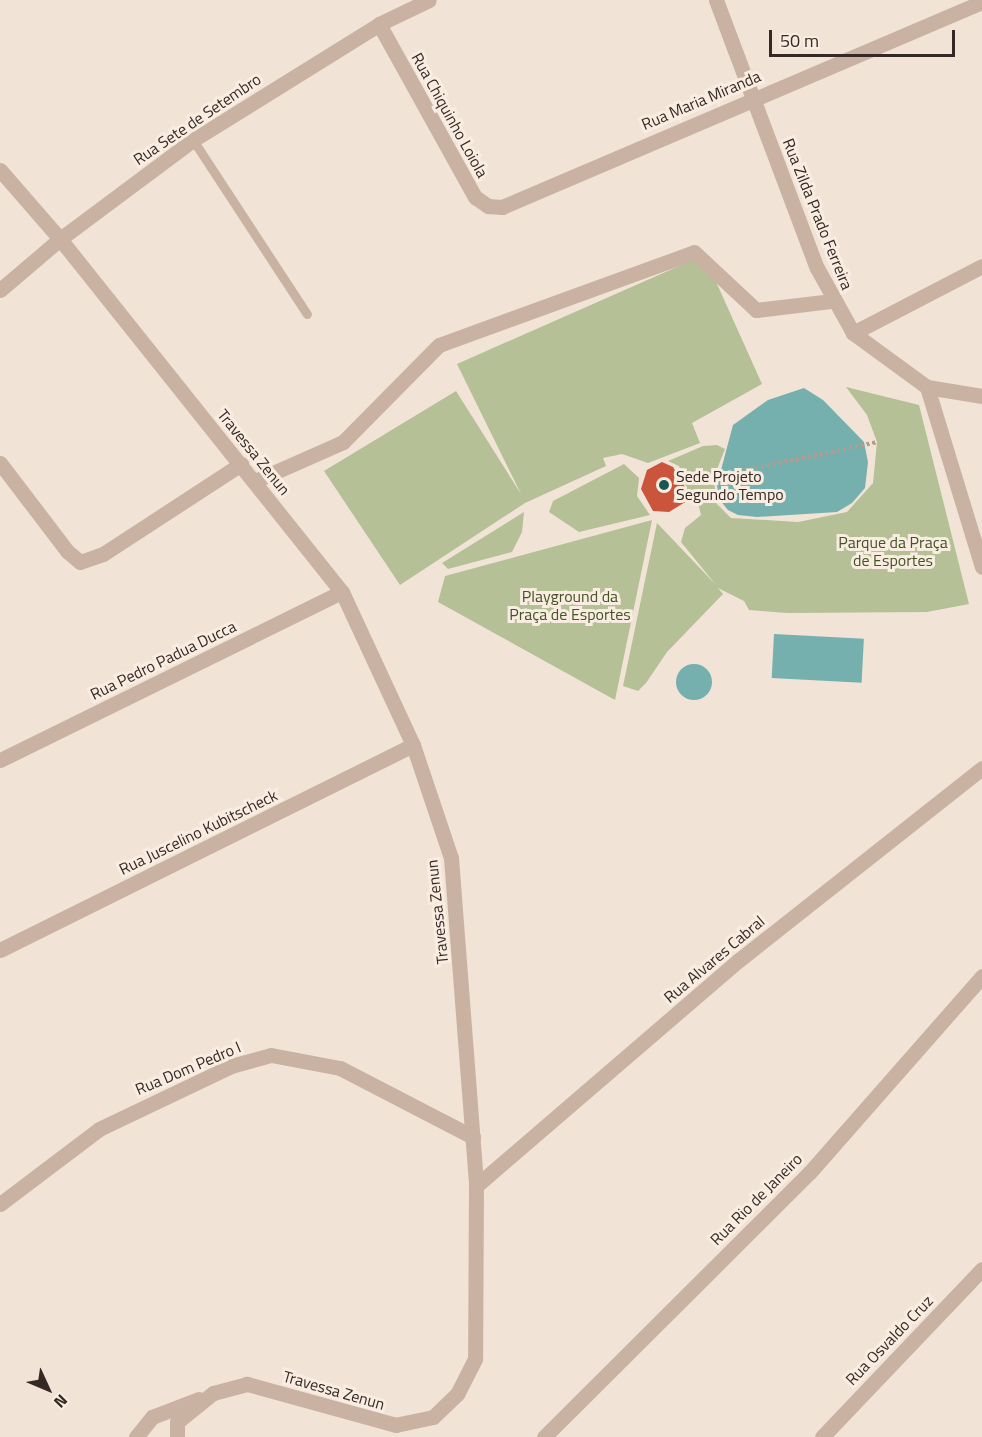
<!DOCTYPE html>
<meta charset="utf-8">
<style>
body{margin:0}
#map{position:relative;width:982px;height:1437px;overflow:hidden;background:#f1e3d6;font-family:"Titillium Web",sans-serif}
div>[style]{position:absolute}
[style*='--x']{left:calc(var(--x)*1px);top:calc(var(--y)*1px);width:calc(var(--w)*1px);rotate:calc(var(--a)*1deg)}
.green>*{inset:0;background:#b5c096}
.water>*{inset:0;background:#75afae;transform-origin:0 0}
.round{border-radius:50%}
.building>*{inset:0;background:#ca553c}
.path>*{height:4px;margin-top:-2px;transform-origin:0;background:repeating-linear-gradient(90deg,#b59b8d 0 3px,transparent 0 6px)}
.lane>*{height:9px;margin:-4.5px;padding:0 4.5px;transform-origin:4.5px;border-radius:4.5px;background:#c9b2a2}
.street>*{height:15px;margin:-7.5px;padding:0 7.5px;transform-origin:7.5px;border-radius:7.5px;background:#c9b2a2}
.dots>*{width:16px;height:16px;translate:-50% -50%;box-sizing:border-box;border:3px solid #f9ede2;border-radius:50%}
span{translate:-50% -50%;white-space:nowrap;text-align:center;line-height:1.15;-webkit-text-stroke:6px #f9ede2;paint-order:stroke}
.street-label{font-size:16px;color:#342925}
.poi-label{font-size:16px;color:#342925}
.left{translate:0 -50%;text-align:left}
.park-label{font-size:16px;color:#465328}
.north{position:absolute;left:18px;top:1359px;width:60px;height:60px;-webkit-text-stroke:4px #f9ede2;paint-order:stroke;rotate:134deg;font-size:16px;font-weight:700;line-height:24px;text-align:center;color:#342925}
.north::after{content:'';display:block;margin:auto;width:21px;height:27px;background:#342925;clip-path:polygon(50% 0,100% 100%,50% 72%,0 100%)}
.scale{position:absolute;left:769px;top:30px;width:186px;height:27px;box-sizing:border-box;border:3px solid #342925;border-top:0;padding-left:8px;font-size:18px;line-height:21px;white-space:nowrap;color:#342925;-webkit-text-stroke:4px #f9ede2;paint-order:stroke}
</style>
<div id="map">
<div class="green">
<div style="clip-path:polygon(704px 255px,762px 384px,692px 423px,700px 443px,648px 463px,622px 454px,603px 458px,606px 466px,525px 503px,400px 585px,324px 471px,456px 391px,521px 494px,457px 364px)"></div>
<div style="clip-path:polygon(846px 387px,919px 405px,969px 604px,927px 612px,787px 613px,749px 610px,744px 601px,718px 588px,723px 594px,667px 652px,646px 683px,638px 691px,623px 686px,657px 523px,716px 585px,681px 542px,685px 528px,701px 515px,697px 498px,688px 492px,679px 466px,668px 461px,703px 446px,717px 445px,725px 449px,714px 477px,716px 503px,731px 518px,798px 522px,847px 512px,873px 483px,877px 442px,867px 415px)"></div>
<div style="clip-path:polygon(624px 464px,639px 478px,637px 496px,650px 515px,579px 532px,549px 512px,553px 501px)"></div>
<div style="clip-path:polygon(524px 512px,522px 532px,512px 552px,448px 569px,442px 563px)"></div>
<div style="clip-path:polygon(652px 520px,615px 700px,438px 602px,445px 576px)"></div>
</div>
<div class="water">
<div style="clip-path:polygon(804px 388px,823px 400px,864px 442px,868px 462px,865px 488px,852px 503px,837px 512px,757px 517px,738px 515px,728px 510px,719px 499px,717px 485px,733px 425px,768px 400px)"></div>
<div style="left:774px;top:634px;width:90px;height:44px;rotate:3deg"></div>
<div class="round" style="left:676px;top:664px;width:36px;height:36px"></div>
</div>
<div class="building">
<div style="clip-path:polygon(662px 462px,673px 467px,688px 492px,687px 501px,669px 512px,653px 511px,641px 489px,647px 470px)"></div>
</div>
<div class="path">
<div style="--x:714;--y:477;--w:167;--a:-12.1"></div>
</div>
<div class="lane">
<div style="--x:193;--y:140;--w:208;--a:56.8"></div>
</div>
<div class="street">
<div style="--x:716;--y:0;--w:286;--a:69.4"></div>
<div style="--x:817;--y:268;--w:74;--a:61"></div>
<div style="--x:853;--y:333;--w:92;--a:36.1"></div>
<div style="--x:927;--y:387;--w:56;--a:9.3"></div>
<div style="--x:379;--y:24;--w:198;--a:61"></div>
<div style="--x:475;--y:197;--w:16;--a:35"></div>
<div style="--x:488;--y:206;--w:14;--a:4"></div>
<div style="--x:502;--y:207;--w:522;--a:-23.13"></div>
<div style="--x:0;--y:170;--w:91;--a:49"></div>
<div style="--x:60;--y:239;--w:452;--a:51.4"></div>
<div style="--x:342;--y:592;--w:169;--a:65.1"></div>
<div style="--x:413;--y:745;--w:119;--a:71.4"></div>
<div style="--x:451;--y:858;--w:329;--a:85.6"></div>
<div style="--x:476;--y:1186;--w:173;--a:90.3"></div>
<div style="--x:475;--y:1359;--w:39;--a:117"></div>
<div style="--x:457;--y:1394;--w:33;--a:136"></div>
<div style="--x:433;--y:1417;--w:38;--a:168"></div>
<div style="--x:396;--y:1425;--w:155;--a:-164.6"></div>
<div style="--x:247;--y:1384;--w:35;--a:165"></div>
<div style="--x:213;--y:1393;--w:46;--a:141.1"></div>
<div style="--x:177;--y:1422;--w:15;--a:90"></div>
<div style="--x:0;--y:290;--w:79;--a:-40.4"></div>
<div style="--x:60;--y:239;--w:166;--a:-36.7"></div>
<div style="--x:193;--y:140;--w:219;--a:-31.9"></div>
<div style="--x:379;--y:24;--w:55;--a:-25.6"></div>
<div style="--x:853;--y:333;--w:145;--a:-27.4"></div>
<div style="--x:927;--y:387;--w:188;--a:73"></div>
<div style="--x:0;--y:463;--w:111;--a:52.7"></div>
<div style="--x:67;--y:551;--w:17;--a:40"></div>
<div style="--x:80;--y:562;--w:24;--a:-19"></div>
<div style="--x:103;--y:554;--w:165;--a:-33.1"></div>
<div style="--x:255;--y:481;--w:96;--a:-23.9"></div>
<div style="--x:343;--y:442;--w:136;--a:-45.3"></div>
<div style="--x:439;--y:345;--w:271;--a:-20"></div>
<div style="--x:694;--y:252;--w:85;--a:43.1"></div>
<div style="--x:756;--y:310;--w:77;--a:-6.8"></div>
<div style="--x:0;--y:760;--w:381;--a:-26.2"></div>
<div style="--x:0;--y:950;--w:461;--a:-26.4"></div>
<div style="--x:476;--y:1186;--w:347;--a:-40.7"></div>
<div style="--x:739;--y:960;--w:310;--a:-38.3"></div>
<div style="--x:0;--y:1204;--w:124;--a:-37.1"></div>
<div style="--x:99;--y:1129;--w:146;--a:-25.5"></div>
<div style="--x:231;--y:1066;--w:41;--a:-15.4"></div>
<div style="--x:271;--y:1055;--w:70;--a:10.7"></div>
<div style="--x:340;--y:1068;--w:150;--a:27.4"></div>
<div style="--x:136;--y:1437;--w:26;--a:-51"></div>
<div style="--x:152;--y:1417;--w:50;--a:-21"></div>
<div style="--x:544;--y:1437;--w:375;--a:-44.9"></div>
<div style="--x:810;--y:1172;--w:261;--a:-48.7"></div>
<div style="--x:822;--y:1437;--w:232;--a:-46.4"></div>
</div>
<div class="dots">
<div style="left:664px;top:485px;background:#1a5656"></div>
</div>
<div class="street-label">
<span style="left:701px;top:100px;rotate:-23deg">Rua Maria Miranda</span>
<span style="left:450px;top:115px;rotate:61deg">Rua Chiquinho Loiola</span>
<span style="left:197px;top:119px;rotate:-34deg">Rua Sete de Setembro</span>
<span style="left:818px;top:214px;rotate:68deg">Rua Zilda Prado Ferreira</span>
<span style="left:254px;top:452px;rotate:51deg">Travessa Zenun</span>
<span style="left:163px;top:660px;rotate:-26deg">Rua Pedro Padua Ducca</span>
<span style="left:198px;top:832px;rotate:-26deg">Rua Juscelino Kubitscheck</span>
<span style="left:437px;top:912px;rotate:-96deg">Travessa Zenun</span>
<span style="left:714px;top:959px;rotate:-40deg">Rua Alvares Cabral</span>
<span style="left:188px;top:1068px;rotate:-23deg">Rua Dom Pedro I</span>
<span style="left:756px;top:1199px;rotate:-45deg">Rua Rio de Janeiro</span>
<span style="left:889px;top:1340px;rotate:-46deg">Rua Osvaldo Cruz</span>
<span style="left:334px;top:1390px;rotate:16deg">Travessa Zenun</span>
</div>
<div class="poi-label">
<span class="left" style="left:676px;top:485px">Sede Projeto<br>Segundo Tempo</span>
</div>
<div class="park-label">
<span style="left:893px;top:551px">Parque da Praça<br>de Esportes</span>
<span style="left:570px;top:605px">Playground da<br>Praça de Esportes</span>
</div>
<div class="north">N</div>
<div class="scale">50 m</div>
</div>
